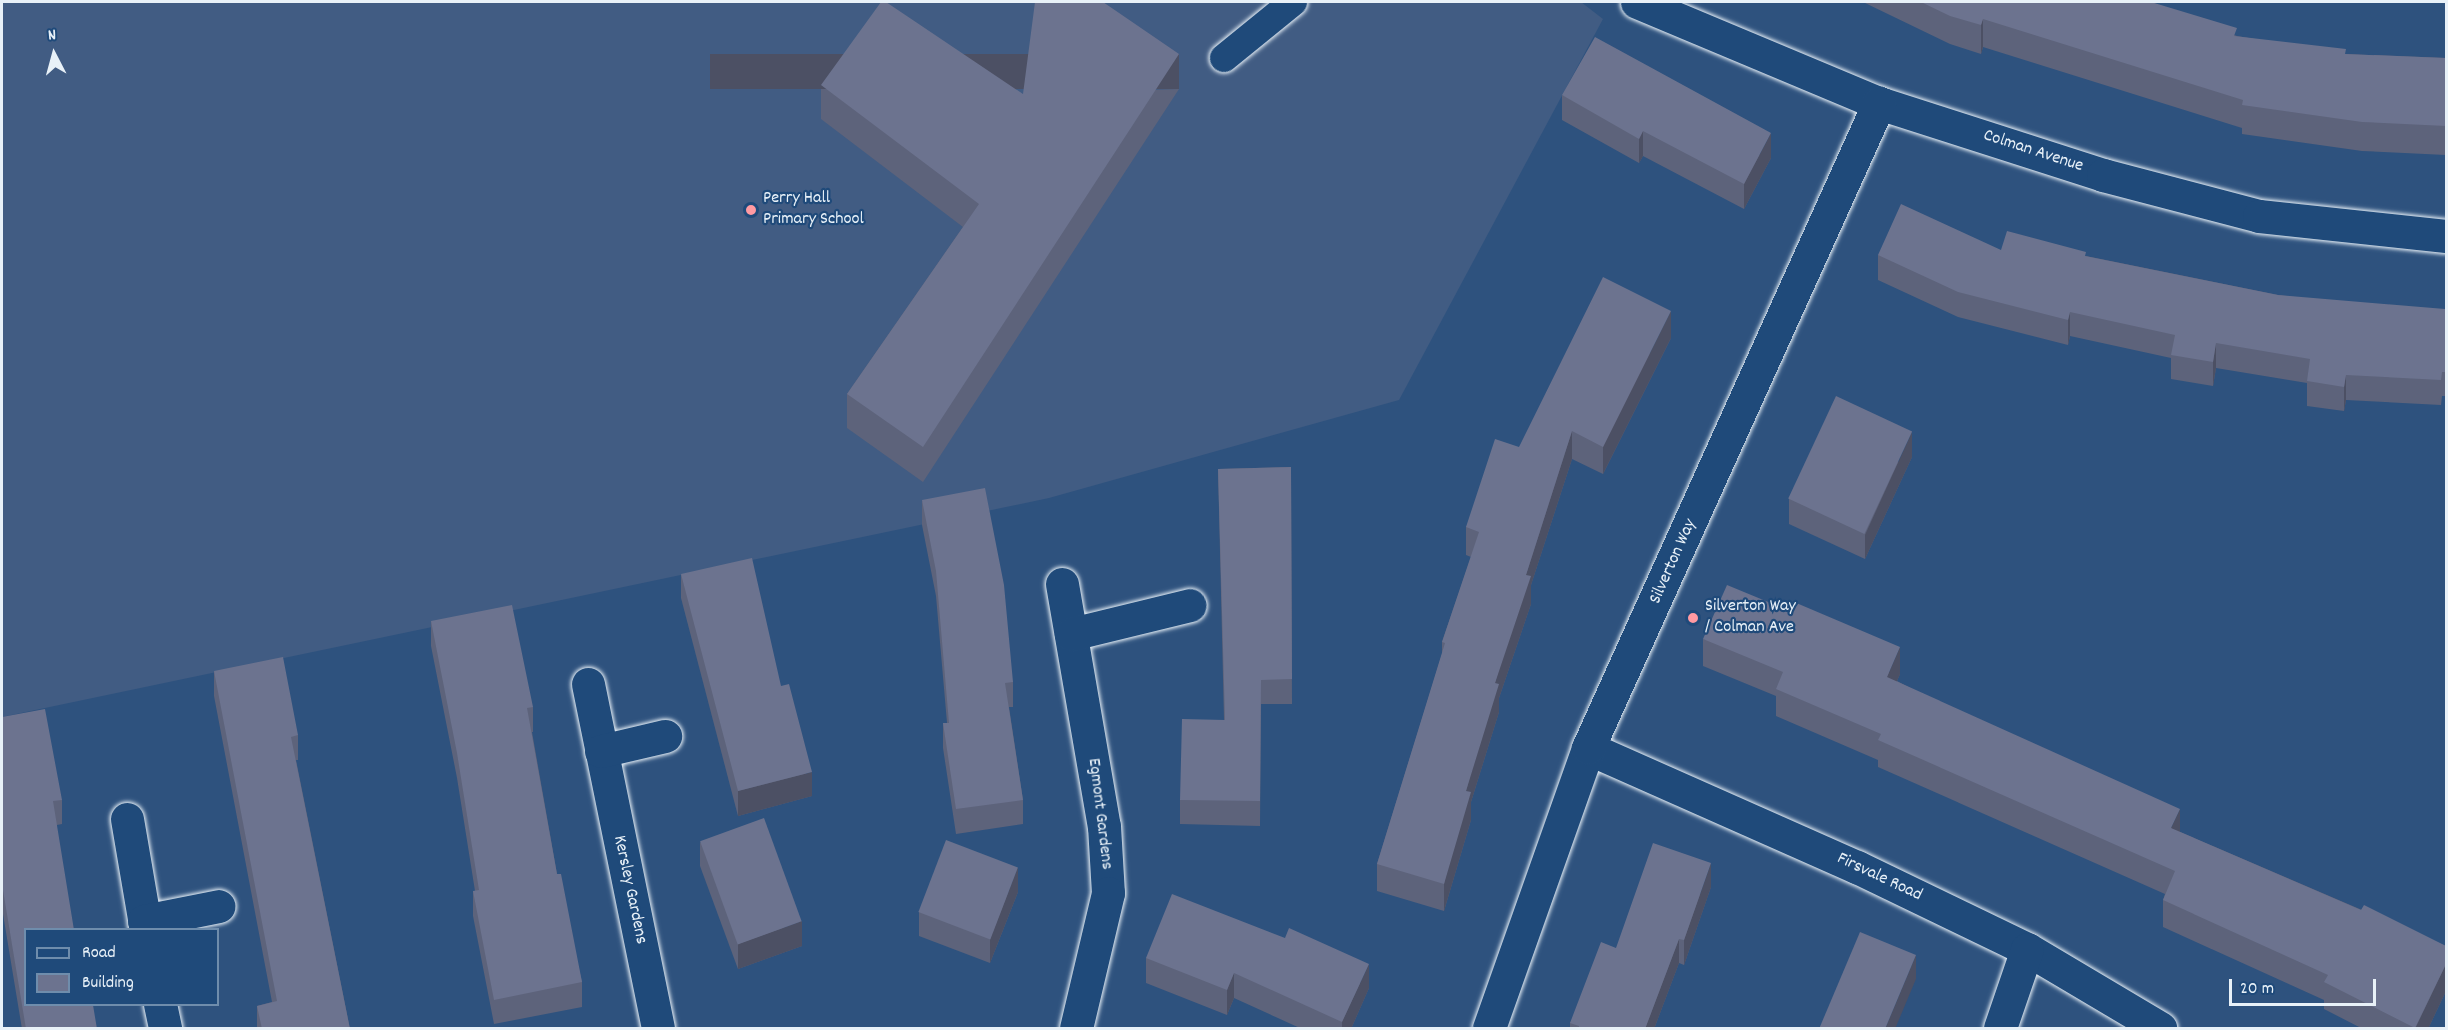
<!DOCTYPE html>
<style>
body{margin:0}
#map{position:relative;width:2448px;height:1030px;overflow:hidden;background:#2e527e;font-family:Dekko,sans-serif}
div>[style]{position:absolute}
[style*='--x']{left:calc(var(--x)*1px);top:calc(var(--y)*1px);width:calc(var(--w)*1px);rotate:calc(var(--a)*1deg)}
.built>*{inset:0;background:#415c83}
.roads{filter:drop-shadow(0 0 2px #e8f1f8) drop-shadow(0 0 2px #e8f1f8)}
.service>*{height:28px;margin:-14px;padding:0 14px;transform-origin:14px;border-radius:14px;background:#1f4a7a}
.minor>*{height:33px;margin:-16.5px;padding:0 16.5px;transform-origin:16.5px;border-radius:16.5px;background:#1f4a7a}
.wall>*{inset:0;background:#5d637b}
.shaded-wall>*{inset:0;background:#4c5064;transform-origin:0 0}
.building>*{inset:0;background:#6c738f;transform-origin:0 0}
.dots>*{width:16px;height:16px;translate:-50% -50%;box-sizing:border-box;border:3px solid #1f4a7a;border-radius:50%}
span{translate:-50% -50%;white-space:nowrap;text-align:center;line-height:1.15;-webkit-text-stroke:4.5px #1f4a7a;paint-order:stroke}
.street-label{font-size:18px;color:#e8f1f8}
.poi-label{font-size:18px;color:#e8f1f8}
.left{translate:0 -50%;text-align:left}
.frame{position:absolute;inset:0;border:3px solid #e8f1f8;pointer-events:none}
.legend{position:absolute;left:24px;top:928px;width:195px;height:78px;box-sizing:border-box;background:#1f4a7a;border:2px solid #6f8dac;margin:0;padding:8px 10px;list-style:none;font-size:18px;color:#e8f1f8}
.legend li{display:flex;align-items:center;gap:12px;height:30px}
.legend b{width:30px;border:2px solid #6f8dac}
.north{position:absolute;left:24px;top:24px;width:60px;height:60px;-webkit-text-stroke:4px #1f4a7a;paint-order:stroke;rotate:354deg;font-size:16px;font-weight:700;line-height:24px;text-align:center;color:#e8f1f8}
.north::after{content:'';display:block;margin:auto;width:21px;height:27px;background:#e8f1f8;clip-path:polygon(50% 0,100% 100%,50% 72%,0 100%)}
.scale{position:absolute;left:2229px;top:979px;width:147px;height:27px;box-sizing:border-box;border:3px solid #e8f1f8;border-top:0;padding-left:8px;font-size:18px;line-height:21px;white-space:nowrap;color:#e8f1f8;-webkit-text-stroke:4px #1f4a7a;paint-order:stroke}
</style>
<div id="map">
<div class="built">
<div style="clip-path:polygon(2px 2px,1581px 2px,1603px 19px,1399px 400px,1049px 498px,2px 717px)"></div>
</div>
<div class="roads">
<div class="service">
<div style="--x:1224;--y:58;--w:89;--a:-39.1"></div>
</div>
<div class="minor">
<div style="--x:1637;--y:2;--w:262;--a:22.7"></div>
<div style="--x:1879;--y:103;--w:235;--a:17.8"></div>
<div style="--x:2103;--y:175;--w:161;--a:14.7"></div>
<div style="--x:2259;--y:216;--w:188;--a:6.1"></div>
<div style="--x:1062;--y:584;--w:246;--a:80.2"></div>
<div style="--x:1104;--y:826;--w:67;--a:86.6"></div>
<div style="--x:1108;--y:893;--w:139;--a:103.3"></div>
<div style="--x:1071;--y:634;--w:122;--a:-13.7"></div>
<div style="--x:588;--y:684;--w:351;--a:78.5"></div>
<div style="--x:1588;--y:748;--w:294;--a:23.9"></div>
<div style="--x:1857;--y:867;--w:189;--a:25.8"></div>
<div style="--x:2027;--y:949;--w:155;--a:30.7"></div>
<div style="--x:601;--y:751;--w:66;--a:-13.2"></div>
<div style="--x:127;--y:819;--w:113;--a:80.3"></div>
<div style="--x:144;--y:921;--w:76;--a:-11.3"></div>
<div style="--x:160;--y:1004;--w:25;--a:78"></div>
<div style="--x:1489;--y:1028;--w:297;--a:-70.5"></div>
<div style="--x:1588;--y:748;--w:708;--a:-65.72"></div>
<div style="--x:2000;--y:1028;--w:83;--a:-71.1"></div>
</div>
</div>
<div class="wall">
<div style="clip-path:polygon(1863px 2px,2151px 2px,2237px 36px,2346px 54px,2446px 58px,2446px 155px,2362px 151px,2242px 134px,2242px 128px,1983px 47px,1981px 54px,1950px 44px)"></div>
<div style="clip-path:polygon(821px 85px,1023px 94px,1179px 89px,923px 482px,847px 428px,847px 394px,963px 227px,821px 119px)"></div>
<div style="clip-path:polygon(1562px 95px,1771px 158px,1744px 209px,1643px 156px,1639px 163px,1562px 120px)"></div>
<div style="clip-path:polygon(2001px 250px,2086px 256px,2278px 295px,2446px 315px,2446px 396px,2442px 396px,2441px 405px,2346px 400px,2344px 411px,2307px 406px,2307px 383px,2216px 368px,2213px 386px,2171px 379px,2171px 358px,2070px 336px,2068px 345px,1958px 317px,1878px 280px,1878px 255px)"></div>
<div style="clip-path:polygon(1671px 338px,1603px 474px,1572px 459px,1531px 585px,1531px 604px,1499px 698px,1499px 712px,1471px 802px,1471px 820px,1444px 911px,1377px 891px,1377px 864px,1442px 654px,1442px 642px,1471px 557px,1466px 555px,1466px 527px,1519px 447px)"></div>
<div style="clip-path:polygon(1912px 457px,1865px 559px,1789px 524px,1789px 499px)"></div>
<div style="clip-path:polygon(1291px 467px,1292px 704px,1261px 704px,1260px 826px,1180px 824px,1180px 800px,1224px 720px,1218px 469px)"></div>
<div style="clip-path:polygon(922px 500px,1013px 682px,1013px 707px,1009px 707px,1023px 800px,1023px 824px,956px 834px,943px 748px,943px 723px,947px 723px,936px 596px,922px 525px)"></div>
<div style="clip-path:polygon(681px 574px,781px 686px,812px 796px,738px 816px,681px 598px)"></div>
<div style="clip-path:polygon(431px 621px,533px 707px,533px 732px,532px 732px,557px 874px,582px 982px,582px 1007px,494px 1024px,473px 916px,473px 891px,475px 891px,457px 778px,431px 646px)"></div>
<div style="clip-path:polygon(1703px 639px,1900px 674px,1897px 681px,2180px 832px,2446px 946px,2446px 991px,2428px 1029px,2363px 1029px,2324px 1009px,2324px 1000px,2163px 927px,2163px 900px,2165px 894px,1878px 767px,1878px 760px,1776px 716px,1776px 696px,1703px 666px)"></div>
<div style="clip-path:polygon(214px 671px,298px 735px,298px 760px,296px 760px,350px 1029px,257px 1029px,257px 1006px,272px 1002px,214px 696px)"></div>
<div style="clip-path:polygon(2px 717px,62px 800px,62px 824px,57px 825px,26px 930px,97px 1029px,22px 1029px,2px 908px)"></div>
<div style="clip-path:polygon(700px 842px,802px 946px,738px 969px,700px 866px)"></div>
<div style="clip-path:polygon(1711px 887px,1684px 965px,1679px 963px,1654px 1029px,1570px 1029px,1570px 1023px,1616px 948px)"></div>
<div style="clip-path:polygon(1018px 892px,990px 963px,919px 936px,919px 912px)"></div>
<div style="clip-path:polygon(1285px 938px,1369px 988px,1351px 1029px,1302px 1029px,1234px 998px,1227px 1015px,1146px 983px,1146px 958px)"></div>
</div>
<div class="shaded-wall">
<div style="clip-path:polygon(1983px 19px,1983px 47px,1981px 54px,1981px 25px)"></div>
<div style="left:1179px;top:54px;width:35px;height:469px;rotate:90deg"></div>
<div style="clip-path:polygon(1643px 131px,1643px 156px,1639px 163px,1639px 139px)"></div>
<div style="clip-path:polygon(1771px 133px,1771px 158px,1744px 209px,1744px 184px)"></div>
<div style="clip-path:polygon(1671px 311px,1671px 338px,1603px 474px,1603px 447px)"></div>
<div style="clip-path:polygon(2070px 312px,2070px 336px,2068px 345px,2068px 320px)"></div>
<div style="clip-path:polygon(2216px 343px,2216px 368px,2213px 386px,2213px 362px)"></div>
<div style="clip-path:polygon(2346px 375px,2346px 400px,2344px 411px,2344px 387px)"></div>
<div style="clip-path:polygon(1572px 431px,1572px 459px,1531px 585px,1531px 604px,1499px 698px,1499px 712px,1471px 802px,1471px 820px,1444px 911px,1444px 884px,1466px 791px,1495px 683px,1526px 575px)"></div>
<div style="clip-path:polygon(1912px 432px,1912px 457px,1865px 559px,1865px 535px)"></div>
<div style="clip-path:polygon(1900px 647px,1900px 674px,1887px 704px,1887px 677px)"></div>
<div style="clip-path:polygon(812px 772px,812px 796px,738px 816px,738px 791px)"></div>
<div style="clip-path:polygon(2180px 809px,2180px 836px,2171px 828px)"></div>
<div style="clip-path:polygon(1711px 863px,1711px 887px,1684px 965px,1684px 940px)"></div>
<div style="clip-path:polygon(1018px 867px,1018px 892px,990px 963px,990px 939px)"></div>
<div style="clip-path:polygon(802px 921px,802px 946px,738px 969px,738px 944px)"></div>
<div style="clip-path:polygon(1679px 939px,1679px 963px,1654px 1029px,1645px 1029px)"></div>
<div style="clip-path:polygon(1916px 955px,1916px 979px,1895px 1029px,1885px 1029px)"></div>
<div style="clip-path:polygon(1369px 964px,1369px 988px,1351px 1029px,1342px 1029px,1342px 1022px)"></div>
<div style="clip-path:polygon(2446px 964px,2446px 991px,2428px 1029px,2415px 1029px)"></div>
<div style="clip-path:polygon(1234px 973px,1234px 998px,1227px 1015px,1227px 990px)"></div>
</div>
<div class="building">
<div style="clip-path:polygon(881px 2px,886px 2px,1023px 94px,1035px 2px,1103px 2px,1179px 54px,923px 447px,847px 394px,979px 204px,821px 85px)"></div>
<div style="clip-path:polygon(1921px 2px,2151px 2px,2237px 28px,2234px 36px,2346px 49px,2345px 54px,2446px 58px,2446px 126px,2362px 122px,2242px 105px,2243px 100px,1983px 19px,1981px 25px,1950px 16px)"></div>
<div style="clip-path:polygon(1595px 37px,1771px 133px,1744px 184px,1643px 131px,1639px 139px,1562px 95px)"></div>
<div style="clip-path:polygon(1901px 204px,2001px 250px,2007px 231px,2086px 252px,2085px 256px,2278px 295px,2445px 309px,2445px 315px,2446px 315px,2446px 372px,2442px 372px,2441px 380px,2346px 375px,2344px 387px,2307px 381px,2310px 359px,2216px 343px,2213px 362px,2171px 355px,2175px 335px,2070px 312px,2068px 320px,1958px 292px,1878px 255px)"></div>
<div style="clip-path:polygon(1603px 277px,1671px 311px,1603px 447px,1572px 431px,1526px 575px,1531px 576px,1495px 683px,1499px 684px,1466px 791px,1471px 792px,1444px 884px,1377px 864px,1445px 643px,1442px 642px,1479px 532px,1466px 527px,1495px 439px,1519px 447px)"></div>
<div style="left:1836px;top:396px;width:84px;height:113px;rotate:25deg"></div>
<div style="clip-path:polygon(1291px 467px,1292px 679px,1261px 680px,1260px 801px,1180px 800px,1182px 719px,1225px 720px,1218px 469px)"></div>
<div style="clip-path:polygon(985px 488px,1004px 585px,1013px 682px,1005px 683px,1023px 800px,956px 809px,943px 723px,949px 723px,936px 571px,922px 500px)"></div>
<div style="clip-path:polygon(752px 558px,781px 686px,789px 684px,812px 772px,738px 791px,681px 574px)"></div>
<div style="clip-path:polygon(1727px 585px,1790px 611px,1794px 602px,1900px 647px,1887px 677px,2180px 809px,2171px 828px,2361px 910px,2364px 905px,2446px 946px,2446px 964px,2415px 1028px,2324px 982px,2328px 975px,2163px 900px,2175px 871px,1878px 740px,1881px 734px,1776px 689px,1783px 672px,1703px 639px)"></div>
<div style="clip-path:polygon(512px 605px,533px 707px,527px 708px,557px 874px,561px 874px,582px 982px,494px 1000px,473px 891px,479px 890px,457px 753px,431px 621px)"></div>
<div style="clip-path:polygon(283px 657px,298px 735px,291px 737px,350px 1029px,262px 1029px,257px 1006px,277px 1001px,214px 671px)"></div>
<div style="clip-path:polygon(45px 709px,62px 800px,53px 801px,74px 930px,26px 930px,26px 1005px,93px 1005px,97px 1029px,26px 1029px,2px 884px,2px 717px)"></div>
<div style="left:764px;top:818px;width:110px;height:68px;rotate:70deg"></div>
<div style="left:946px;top:840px;width:77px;height:77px;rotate:21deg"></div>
<div style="clip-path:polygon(1653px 843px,1711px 863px,1684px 940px,1679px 939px,1645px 1029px,1579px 1029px,1579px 1026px,1570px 1023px,1601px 942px,1616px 948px)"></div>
<div style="clip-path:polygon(1172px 894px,1285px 938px,1289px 928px,1369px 964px,1342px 1022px,1234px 973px,1227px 990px,1146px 958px)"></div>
<div style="clip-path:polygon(1860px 932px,1916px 955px,1885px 1029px,1819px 1029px)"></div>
</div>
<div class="dots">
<div style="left:751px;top:210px;background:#ff9aa2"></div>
<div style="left:1693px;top:618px;background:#ff9aa2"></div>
</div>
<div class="street-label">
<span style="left:2033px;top:152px;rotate:18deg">Colman Avenue</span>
<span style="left:1674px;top:562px;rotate:-66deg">Silverton Way</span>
<span style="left:1099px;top:814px;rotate:83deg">Egmont Gardens</span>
<span style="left:1879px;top:878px;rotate:25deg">Firsvale Road</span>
<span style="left:629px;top:890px;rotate:78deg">Kersley Gardens</span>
</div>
<div class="poi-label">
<span class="left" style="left:763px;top:210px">Perry Hall<br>Primary School</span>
<span class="left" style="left:1705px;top:618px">Silverton Way<br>/ Colman Ave</span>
</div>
<div class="frame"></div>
<ul class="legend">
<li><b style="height:8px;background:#1f4a7a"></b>Road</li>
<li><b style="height:16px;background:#6c738f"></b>Building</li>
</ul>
<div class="north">N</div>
<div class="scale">20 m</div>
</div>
